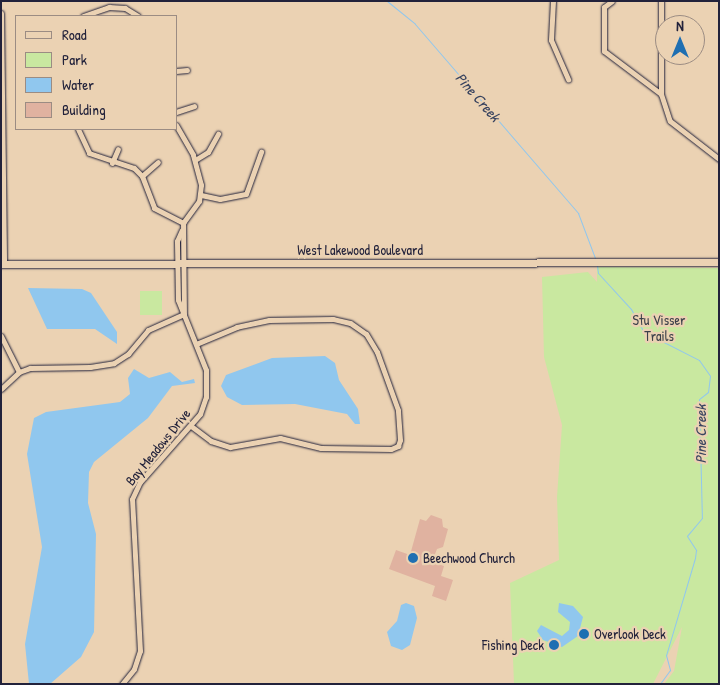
<!DOCTYPE html>
<style>
body{margin:0}
#map{position:relative;width:720px;height:685px;overflow:hidden;background:#ebd2b3;font-family:"Patrick Hand",sans-serif}
div>[style]{position:absolute}
[style*='--x']{left:calc(var(--x)*1px);top:calc(var(--y)*1px);width:calc(var(--w)*1px);rotate:calc(var(--a)*1deg)}
.green>*{inset:0;background:#c9e8a0;transform-origin:0 0}
.water>*{inset:0;background:#90c7ee}
.stream>*{height:1px;margin:-0.5px;padding:0 0.5px;transform-origin:0.5px;border-radius:0.5px;background:#90c7ee}
.building>*{inset:0;background:#e0b2a0}
.roads{filter:drop-shadow(0 0 1px #22223b) drop-shadow(0 0 1px #22223b)}
.street>*{height:5px;margin:-2.5px;padding:0 2.5px;transform-origin:2.5px;border-radius:2.5px;background:#ebd2b3}
.secondary>*{height:7px;margin:-3.5px;padding:0 3.5px;transform-origin:3.5px;border-radius:3.5px;background:#ebd2b3}
.dots>*{width:14px;height:14px;translate:-50% -50%;box-sizing:border-box;border:2px solid #ebd2b3;border-radius:50%}
span{translate:-50% -50%;white-space:nowrap;text-align:center;line-height:1.15;-webkit-text-stroke:4.5px #ebd2b3;paint-order:stroke}
.street-label{font-size:14px;color:#22223b}
.park-label{font-size:14px;color:#3b404a}
.poi-label{font-size:14px;color:#22223b}
.left{translate:0 -50%;text-align:left}
.right{translate:-100% -50%;text-align:right}
.water-label{font-size:15px;color:#38435f;font-style:italic}
.frame{position:absolute;inset:0;border:2px solid #22223b;pointer-events:none}
.legend{position:absolute;left:15px;top:15px;width:162px;height:115px;box-sizing:border-box;background:#ebd2b3;border:1px solid #9b8c83;margin:0;padding:6px 9px;list-style:none;font-size:15px;color:#22223b}
.legend li{display:flex;align-items:center;gap:10px;height:25px}
.legend b{width:25px;border:1px solid #9b8c83}
.north{position:absolute;left:655px;top:15px;width:50px;height:50px;box-sizing:border-box;background:#ebd2b3;border:1px solid #9b8c83;border-radius:50%;rotate:0deg;font-size:14px;font-weight:700;line-height:20px;text-align:center;color:#22223b}
.north::after{content:'';display:block;margin:auto;width:18px;height:22px;background:#1f6fb2;clip-path:polygon(50% 0,100% 100%,50% 72%,0 100%)}
</style>
<div id="map">
<div class="green">
<div style="clip-path:polygon(597px 267px,719px 268px,719px 684px,664px 684px,674px 671px,682px 627px,653px 684px,514px 684px,510px 583px,559px 560px,557px 497px,562px 425px,544px 357px,542px 277px,588px 272px,597px 282px)"></div>
<div style="left:140px;top:291px;width:22px;height:24px"></div>
</div>
<div class="water">
<div style="clip-path:polygon(28px 288px,82px 289px,91px 293px,117px 332px,117px 344px,95px 329px,47px 329px)"></div>
<div style="clip-path:polygon(325px 356px,335px 363px,339px 380px,358px 409px,360px 424px,355px 424px,347px 414px,295px 404px,242px 405px,227px 397px,221px 386px,226px 375px,272px 358px)"></div>
<div style="clip-path:polygon(134px 369px,149px 378px,170px 372px,182px 382px,194px 379px,195px 383px,172px 386px,148px 418px,94px 462px,89px 472px,88px 503px,96px 534px,94px 632px,81px 657px,50px 684px,29px 684px,25px 644px,42px 547px,27px 454px,34px 418px,46px 412px,120px 402px,130px 394px,128px 378px)"></div>
<div style="clip-path:polygon(406px 603px,414px 606px,417px 618px,410px 645px,402px 650px,391px 646px,387px 632px,397px 621px,401px 605px)"></div>
<div style="clip-path:polygon(559px 603px,573px 606px,583px 617px,578px 636px,562px 647px,543px 640px,537px 631px,541px 625px,562px 636px,569px 630px,570px 622px,558px 612px)"></div>
</div>
<div class="stream">
<div style="--x:387;--y:1;--w:36;--a:39"></div>
<div style="--x:415;--y:24;--w:250;--a:49.2"></div>
<div style="--x:578;--y:213;--w:48;--a:69.3"></div>
<div style="--x:597;--y:265;--w:8;--a:83"></div>
<div style="--x:598;--y:273;--w:49;--a:47.5"></div>
<div style="--x:631;--y:309;--w:26;--a:61"></div>
<div style="--x:644;--y:332;--w:62;--a:27"></div>
<div style="--x:699;--y:360;--w:19;--a:55"></div>
<div style="--x:710;--y:376;--w:16;--a:97"></div>
<div style="--x:708;--y:392;--w:11;--a:142"></div>
<div style="--x:699;--y:399;--w:119;--a:88.6"></div>
<div style="--x:702;--y:518;--w:23;--a:130"></div>
<div style="--x:687;--y:536;--w:17;--a:57"></div>
<div style="--x:696;--y:550;--w:8;--a:97"></div>
<div style="--x:695;--y:558;--w:101;--a:106.6"></div>
<div style="--x:666;--y:655;--w:16;--a:75"></div>
<div style="--x:670;--y:670;--w:17;--a:126"></div>
</div>
<div class="building">
<div style="clip-path:polygon(431px 515px,442px 519px,443px 527px,448px 529px,443px 547px,437px 549px,432px 562px,444px 566px,441px 576px,453px 580px,446px 601px,432px 596px,435px 586px,389px 569px,396px 550px,410px 555px,420px 519px,426px 521px)"></div>
</div>
<div class="roads">
<div class="street">
<div style="--x:553;--y:1;--w:39;--a:93"></div>
<div style="--x:551;--y:40;--w:43;--a:66.4"></div>
<div style="--x:612;--y:1;--w:10;--a:143"></div>
<div style="--x:604;--y:7;--w:44;--a:90"></div>
<div style="--x:604;--y:51;--w:71;--a:37"></div>
<div style="--x:661;--y:94;--w:28;--a:72"></div>
<div style="--x:670;--y:121;--w:62;--a:37.8"></div>
<div style="--x:661;--y:1;--w:93;--a:90"></div>
<div style="--x:1;--y:13;--w:251;--a:89.3"></div>
<div style="--x:83;--y:16;--w:28;--a:-19"></div>
<div style="--x:109;--y:7;--w:16;--a:4"></div>
<div style="--x:125;--y:8;--w:15;--a:32"></div>
<div style="--x:176;--y:71;--w:11;--a:-5"></div>
<div style="--x:176;--y:112;--w:19;--a:-18"></div>
<div style="--x:176;--y:125;--w:34;--a:60"></div>
<div style="--x:193;--y:155;--w:31;--a:75"></div>
<div style="--x:201;--y:185;--w:16;--a:97"></div>
<div style="--x:199;--y:201;--w:27;--a:126"></div>
<div style="--x:183;--y:223;--w:91;--a:89.4"></div>
<div style="--x:78;--y:129;--w:26;--a:65"></div>
<div style="--x:89;--y:153;--w:47;--a:18.4"></div>
<div style="--x:134;--y:168;--w:11;--a:45"></div>
<div style="--x:142;--y:176;--w:34;--a:69"></div>
<div style="--x:154;--y:208;--w:33;--a:27"></div>
<div style="--x:195;--y:160;--w:15;--a:-32"></div>
<div style="--x:208;--y:152;--w:21;--a:-61"></div>
<div style="--x:112;--y:163;--w:15;--a:-67"></div>
<div style="--x:142;--y:176;--w:21;--a:-41"></div>
<div style="--x:201;--y:195;--w:19;--a:12"></div>
<div style="--x:220;--y:199;--w:26;--a:-11"></div>
<div style="--x:246;--y:194;--w:45;--a:-70.3"></div>
<div style="--x:1;--y:336;--w:40;--a:63.4"></div>
<div style="--x:1;--y:389;--w:25;--a:-43"></div>
<div style="--x:19;--y:372;--w:12;--a:-20"></div>
<div style="--x:30;--y:368;--w:60;--a:-1"></div>
<div style="--x:90;--y:367;--w:24;--a:-9"></div>
<div style="--x:114;--y:363;--w:17;--a:-33"></div>
<div style="--x:128;--y:354;--w:31;--a:-50"></div>
<div style="--x:148;--y:330;--w:39;--a:-24"></div>
<div style="--x:191;--y:426;--w:25;--a:37"></div>
<div style="--x:211;--y:441;--w:20;--a:18"></div>
<div style="--x:230;--y:447;--w:51;--a:-10.2"></div>
<div style="--x:280;--y:438;--w:42;--a:13.7"></div>
<div style="--x:321;--y:448;--w:70;--a:0.8"></div>
<div style="--x:391;--y:449;--w:8;--a:-23"></div>
<div style="--x:398;--y:446;--w:6;--a:-72"></div>
<div style="--x:400;--y:440;--w:30;--a:-94"></div>
<div style="--x:398;--y:410;--w:62;--a:-109.9"></div>
<div style="--x:377;--y:352;--w:21;--a:-121"></div>
<div style="--x:366;--y:334;--w:19;--a:-145"></div>
<div style="--x:350;--y:323;--w:17;--a:-167"></div>
<div style="--x:333;--y:319;--w:64;--a:179.1"></div>
<div style="--x:269;--y:320;--w:33;--a:168"></div>
<div style="--x:237;--y:327;--w:44;--a:157.5"></div>
<div style="--x:122;--y:684;--w:19;--a:-51"></div>
<div style="--x:134;--y:669;--w:19;--a:-72"></div>
<div style="--x:140;--y:651;--w:152;--a:-93"></div>
<div style="--x:132;--y:499;--w:19;--a:-65"></div>
<div style="--x:140;--y:482;--w:91;--a:-48.6"></div>
<div style="--x:200;--y:414;--w:18;--a:-71"></div>
<div style="--x:206;--y:397;--w:27;--a:-90"></div>
<div style="--x:206;--y:370;--w:75;--a:-111.8"></div>
<div style="--x:178;--y:300;--w:59;--a:-91"></div>
<div style="--x:177;--y:241;--w:12;--a:-66"></div>
</div>
<div class="secondary">
<div style="--x:1;--y:264;--w:718;--a:-0.16"></div>
</div>
</div>
<div class="dots">
<div style="left:413px;top:558px;background:#1f6fb2"></div>
<div style="left:584px;top:634px;background:#1f6fb2"></div>
<div style="left:554px;top:645px;background:#1f6fb2"></div>
</div>
<div class="street-label">
<span style="left:360px;top:250px">West Lakewood Boulevard</span>
<span style="left:158px;top:447px;rotate:-51deg">Bay Meadows Drive</span>
</div>
<div class="park-label">
<span style="left:659px;top:328px">Stu Visser<br>Trails</span>
</div>
<div class="poi-label">
<span class="left" style="left:423px;top:558px">Beechwood Church</span>
<span class="left" style="left:594px;top:634px">Overlook Deck</span>
<span class="right" style="left:544px;top:645px">Fishing Deck</span>
</div>
<div class="water-label">
<span style="left:478px;top:97px;rotate:49deg">Pine Creek</span>
<span style="left:701px;top:434px;rotate:-90deg">Pine Creek</span>
</div>
<div class="frame"></div>
<ul class="legend">
<li><b style="height:6px;background:#ebd2b3"></b>Road</li>
<li><b style="height:14px;background:#c9e8a0"></b>Park</li>
<li><b style="height:14px;background:#90c7ee"></b>Water</li>
<li><b style="height:14px;background:#e0b2a0"></b>Building</li>
</ul>
<div class="north">N</div>
</div>
